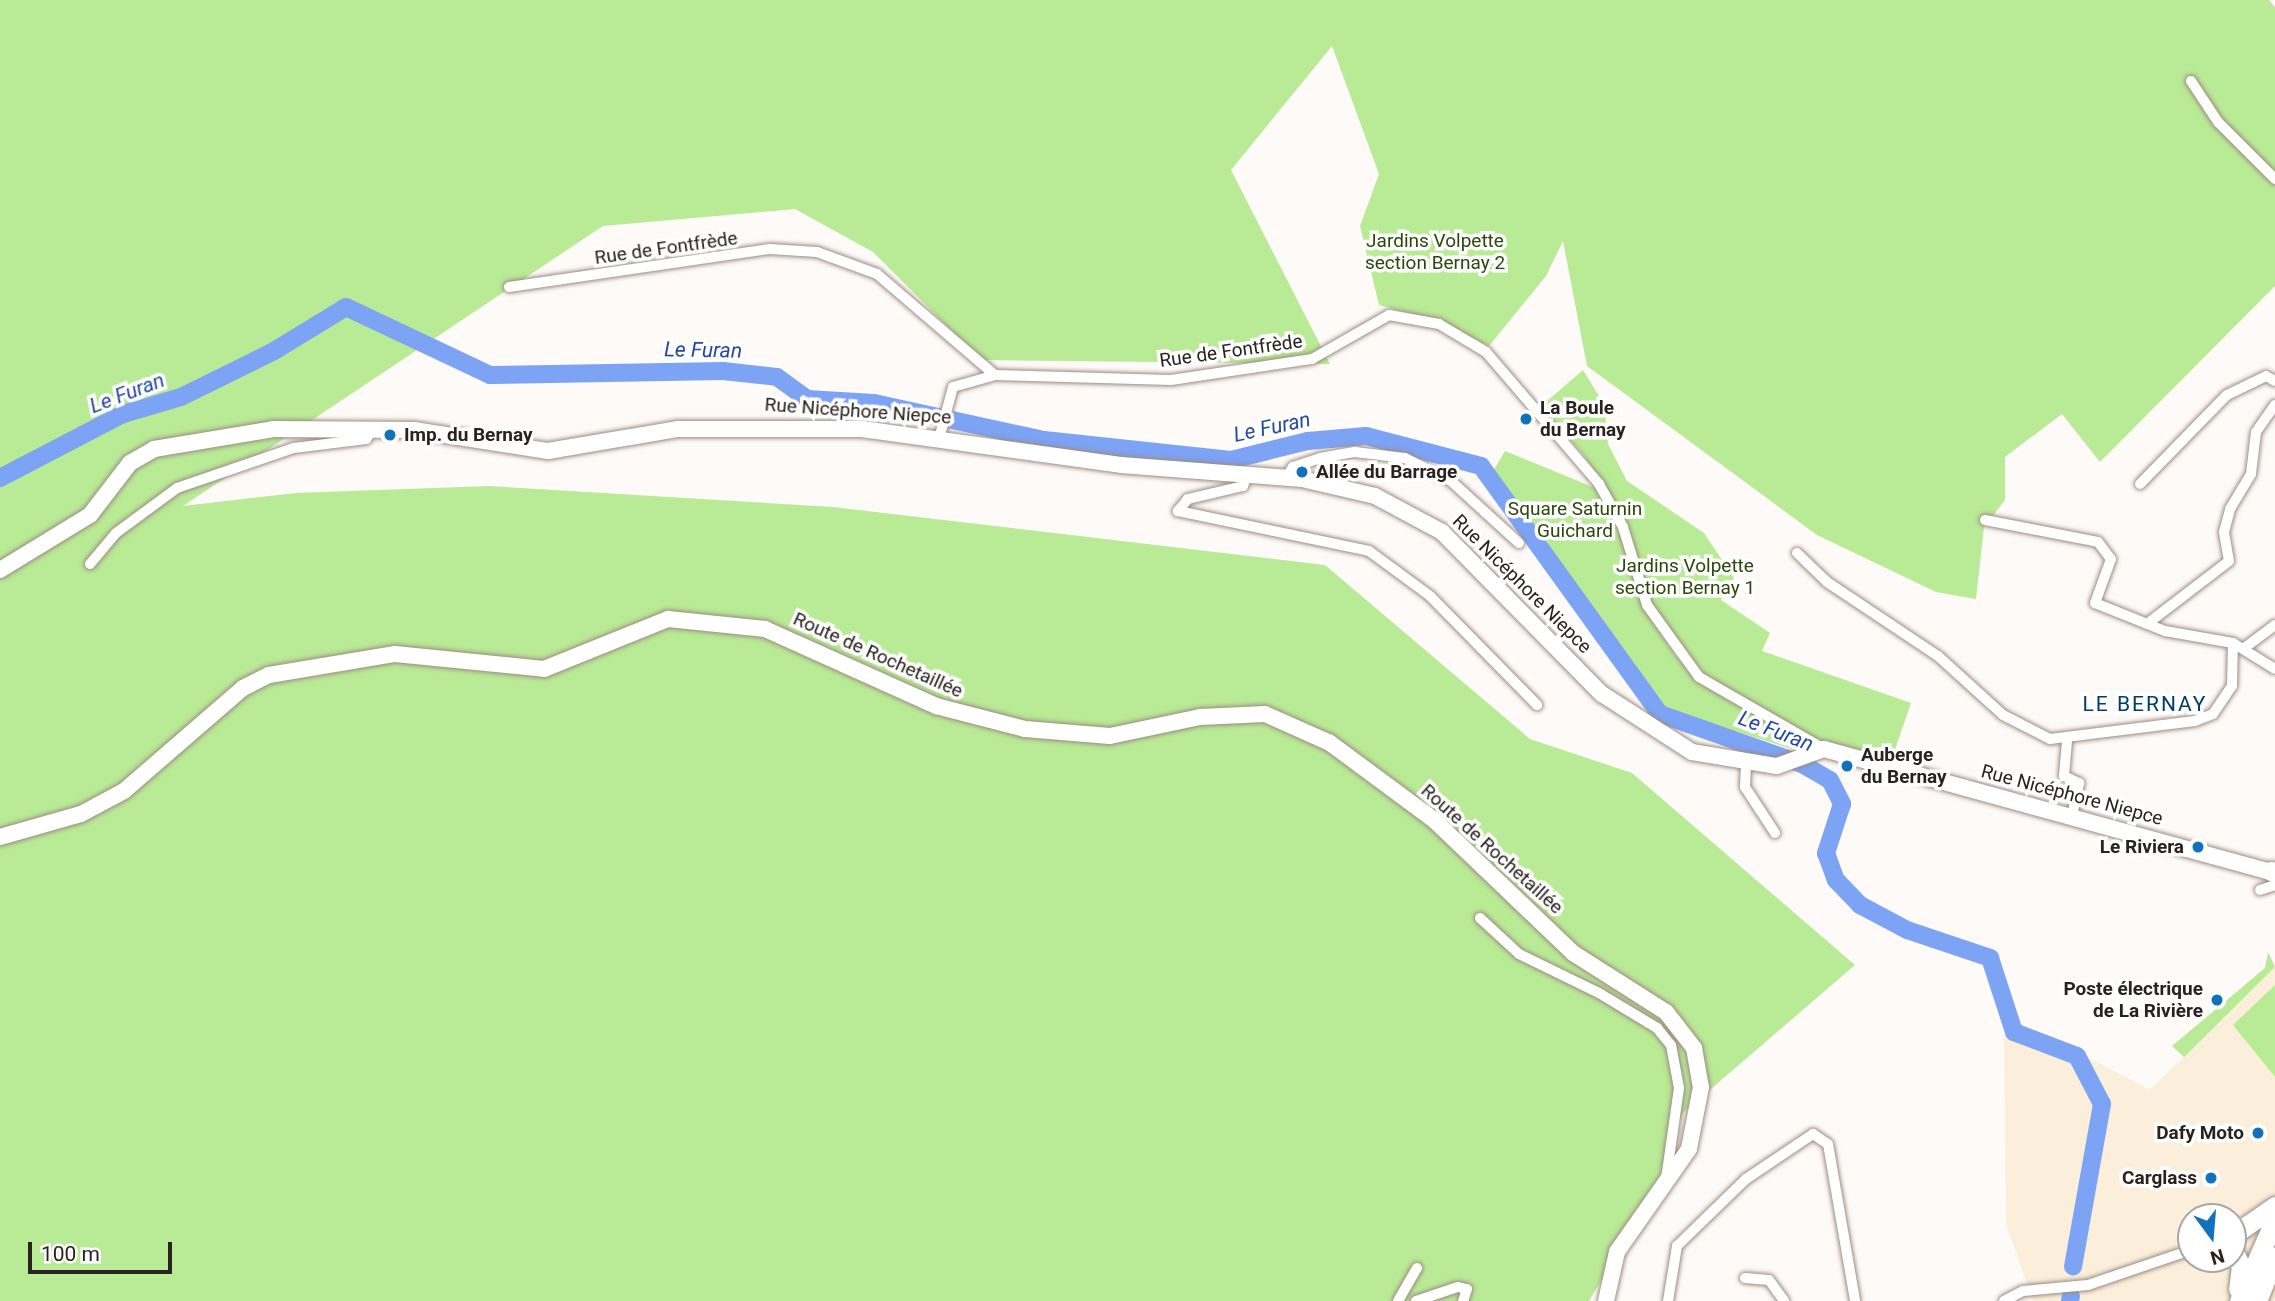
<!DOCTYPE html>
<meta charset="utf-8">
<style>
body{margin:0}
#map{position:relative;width:2275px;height:1301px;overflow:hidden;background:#fefaf8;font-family:Roboto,sans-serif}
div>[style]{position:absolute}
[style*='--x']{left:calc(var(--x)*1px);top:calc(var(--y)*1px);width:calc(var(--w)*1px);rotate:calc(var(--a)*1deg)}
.industrial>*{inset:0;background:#fbefdb}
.green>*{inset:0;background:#b9ea95}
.river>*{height:18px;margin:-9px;padding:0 9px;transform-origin:9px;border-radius:9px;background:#7da3f5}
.roads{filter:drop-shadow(0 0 2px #9d8c82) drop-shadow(0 0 2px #9d8c82)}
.street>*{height:10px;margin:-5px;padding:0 5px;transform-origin:5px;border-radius:5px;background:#fff}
.secondary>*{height:16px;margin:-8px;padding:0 8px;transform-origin:8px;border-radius:8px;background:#fff}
.highway>*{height:19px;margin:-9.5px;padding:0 9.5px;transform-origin:9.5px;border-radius:9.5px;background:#fff}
.dots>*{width:19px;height:19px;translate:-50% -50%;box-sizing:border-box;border:4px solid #fff;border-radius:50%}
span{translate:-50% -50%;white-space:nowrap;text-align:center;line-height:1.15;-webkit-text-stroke:7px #fff;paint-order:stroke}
.park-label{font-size:19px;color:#2a4809}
.street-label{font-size:19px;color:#29221e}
.poi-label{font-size:19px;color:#29221e;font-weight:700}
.left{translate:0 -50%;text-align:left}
.right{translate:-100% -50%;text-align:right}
.water-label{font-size:21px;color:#2448a6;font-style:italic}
.neighbourhood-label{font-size:21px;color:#003c6c;letter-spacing:2px}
.north{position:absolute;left:2177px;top:1203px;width:70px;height:70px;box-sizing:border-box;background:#fff;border:2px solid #a9a7a5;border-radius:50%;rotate:164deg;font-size:19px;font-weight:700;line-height:28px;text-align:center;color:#29221e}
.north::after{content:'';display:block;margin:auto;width:24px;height:32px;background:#1171bd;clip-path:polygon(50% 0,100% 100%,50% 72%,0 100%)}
.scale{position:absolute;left:28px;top:1242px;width:144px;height:32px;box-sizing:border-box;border:4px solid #29221e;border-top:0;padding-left:9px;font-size:21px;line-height:24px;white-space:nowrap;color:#29221e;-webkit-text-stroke:5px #fff;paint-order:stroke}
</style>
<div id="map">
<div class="industrial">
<div style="clip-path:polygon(evenodd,2275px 967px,2275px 1301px,2033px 1301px,2006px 1224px,2004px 1035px,2077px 1061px,2091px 1059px,2150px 1090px,2275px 967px,2191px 1217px,2233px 1217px,2233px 1259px,2191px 1259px,2191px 1217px)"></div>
</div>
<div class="green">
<div style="clip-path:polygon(0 0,2269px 0,2275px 7px,2275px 286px,2100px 462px,2062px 414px,2005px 457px,2005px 500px,1984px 527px,1976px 599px,1936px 592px,1817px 535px,1587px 366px,1563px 241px,1546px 276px,1489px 346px,1436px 320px,1379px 305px,1360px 226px,1379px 174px,1332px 46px,1231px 170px,1330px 364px,981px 360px,873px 252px,795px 209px,603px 226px,183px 506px,296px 493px,489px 486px,833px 507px,1325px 565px,1530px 739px,1632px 773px,1855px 965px,1683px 1113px,1651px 1198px,1589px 1301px,0 1301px)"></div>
<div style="clip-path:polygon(1583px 370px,1604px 404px,1608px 444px,1627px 481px,1704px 533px,1734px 578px,1721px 600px,1770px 633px,1762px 651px,1911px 703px,1890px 764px,1826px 746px,1773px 717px,1705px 674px,1678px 644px,1649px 601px,1620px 512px,1584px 455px,1540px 407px)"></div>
<div style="clip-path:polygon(1505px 451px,1600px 490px,1617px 519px,1647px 613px,1675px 655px,1699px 680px,1802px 745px,1801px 752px,1659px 707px,1492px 473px)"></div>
<div style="clip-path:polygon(2268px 952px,2275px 967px,2184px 1057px,2172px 1046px,2265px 968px)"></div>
<div style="clip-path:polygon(2275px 985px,2275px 1077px,2233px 1025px)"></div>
</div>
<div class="river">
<div style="--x:0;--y:478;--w:139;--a:-27.5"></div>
<div style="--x:123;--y:414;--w:60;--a:-16.3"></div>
<div style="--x:181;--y:397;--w:104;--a:-26.3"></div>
<div style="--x:274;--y:351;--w:84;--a:-31.4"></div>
<div style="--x:346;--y:307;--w:159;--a:25.3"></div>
<div style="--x:490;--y:375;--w:233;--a:-1"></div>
<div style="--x:723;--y:371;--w:54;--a:6.3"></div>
<div style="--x:777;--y:377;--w:37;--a:36"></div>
<div style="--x:807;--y:399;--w:67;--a:3.4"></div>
<div style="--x:874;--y:403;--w:174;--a:12.3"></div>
<div style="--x:1044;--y:440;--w:188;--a:6.1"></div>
<div style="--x:1231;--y:460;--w:79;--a:-13.9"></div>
<div style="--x:1308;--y:441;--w:58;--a:-4.9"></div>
<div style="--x:1366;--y:436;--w:119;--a:14.6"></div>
<div style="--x:1481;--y:466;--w:306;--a:54.2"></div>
<div style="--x:1660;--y:714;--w:151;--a:19.4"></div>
<div style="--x:1802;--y:764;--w:32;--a:30"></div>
<div style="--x:1830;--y:780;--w:27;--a:63"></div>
<div style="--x:1842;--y:804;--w:52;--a:108.1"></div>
<div style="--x:1826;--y:853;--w:29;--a:70"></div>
<div style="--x:1836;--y:880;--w:35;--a:46"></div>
<div style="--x:1860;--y:905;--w:53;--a:28"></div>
<div style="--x:1907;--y:930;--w:88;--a:18.6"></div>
<div style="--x:1990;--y:958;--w:78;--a:72"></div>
<div style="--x:2014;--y:1032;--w:67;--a:20.9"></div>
<div style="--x:2077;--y:1056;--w:54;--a:62.5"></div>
<div style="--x:2102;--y:1104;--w:165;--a:100.1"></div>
<div style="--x:2070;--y:1301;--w:5;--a:-79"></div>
</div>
<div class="roads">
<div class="street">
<div style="--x:2191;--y:81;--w:49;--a:56.6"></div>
<div style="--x:2218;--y:122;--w:81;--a:45"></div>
<div style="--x:509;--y:287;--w:264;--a:-8.3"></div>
<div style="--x:770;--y:249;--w:47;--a:3.7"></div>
<div style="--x:817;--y:252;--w:64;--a:20.1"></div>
<div style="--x:877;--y:274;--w:155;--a:40.6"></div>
<div style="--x:995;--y:375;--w:176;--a:1.6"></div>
<div style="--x:1171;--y:380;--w:143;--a:-8.5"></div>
<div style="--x:1312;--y:359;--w:89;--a:-29.7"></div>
<div style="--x:1389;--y:315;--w:51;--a:10.2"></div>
<div style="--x:1439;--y:324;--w:55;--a:30.8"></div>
<div style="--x:1486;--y:352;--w:174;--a:49.4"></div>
<div style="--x:1599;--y:484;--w:49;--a:60.8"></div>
<div style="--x:1623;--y:527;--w:82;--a:72.9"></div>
<div style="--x:1647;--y:605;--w:89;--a:54.2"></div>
<div style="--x:1699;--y:677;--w:144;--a:29.9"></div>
<div style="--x:940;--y:435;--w:50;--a:-74.8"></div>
<div style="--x:953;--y:387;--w:44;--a:-15.9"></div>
<div style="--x:1247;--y:476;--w:11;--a:112"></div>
<div style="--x:1243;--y:486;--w:57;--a:166.7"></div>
<div style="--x:1188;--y:499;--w:16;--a:130"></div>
<div style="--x:1178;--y:511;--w:195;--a:11.8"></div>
<div style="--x:1369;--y:551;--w:76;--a:36.4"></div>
<div style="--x:1430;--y:596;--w:153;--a:45.5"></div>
<div style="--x:1286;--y:478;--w:13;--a:-58"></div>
<div style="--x:1293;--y:467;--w:28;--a:-18"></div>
<div style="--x:1320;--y:458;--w:36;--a:-10"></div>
<div style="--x:1355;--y:452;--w:50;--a:6.8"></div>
<div style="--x:1405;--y:458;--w:51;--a:26.6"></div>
<div style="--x:1451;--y:481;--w:92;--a:42.4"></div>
<div style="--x:2140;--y:484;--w:124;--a:-45.7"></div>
<div style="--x:2227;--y:395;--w:43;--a:-26"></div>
<div style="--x:2266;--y:376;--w:10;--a:29"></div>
<div style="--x:1985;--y:520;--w:115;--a:11"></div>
<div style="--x:2098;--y:542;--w:21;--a:53"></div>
<div style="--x:2111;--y:559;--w:47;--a:110"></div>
<div style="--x:2095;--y:603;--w:75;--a:21.8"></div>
<div style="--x:2165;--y:631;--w:69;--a:10"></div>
<div style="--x:2233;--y:643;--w:49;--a:31.8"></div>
<div style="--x:1797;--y:553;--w:42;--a:44"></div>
<div style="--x:1827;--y:582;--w:133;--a:33.7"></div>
<div style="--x:1938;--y:656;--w:88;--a:42.2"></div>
<div style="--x:2003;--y:715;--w:53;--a:27.1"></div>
<div style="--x:2050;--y:739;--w:146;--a:-7.1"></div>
<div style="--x:2195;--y:721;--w:19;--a:-21"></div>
<div style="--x:2213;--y:714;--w:34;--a:-56"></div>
<div style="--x:2232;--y:686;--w:43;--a:-88.7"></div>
<div style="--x:90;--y:564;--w:40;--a:-50"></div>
<div style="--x:116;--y:533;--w:76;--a:-36.4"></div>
<div style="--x:177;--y:488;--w:124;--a:-18.9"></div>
<div style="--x:294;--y:448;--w:73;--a:-7.1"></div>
<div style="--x:366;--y:439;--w:15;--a:-53"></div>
<div style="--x:2147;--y:624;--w:103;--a:-37.5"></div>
<div style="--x:2229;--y:561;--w:29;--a:-100"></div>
<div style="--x:2224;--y:532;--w:24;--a:-75"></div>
<div style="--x:2230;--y:509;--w:41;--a:-59"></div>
<div style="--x:2251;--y:474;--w:42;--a:-83.2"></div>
<div style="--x:2256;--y:432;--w:33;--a:-55"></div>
<div style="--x:2243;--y:649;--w:40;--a:-37"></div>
<div style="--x:2067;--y:741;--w:35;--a:95"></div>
<div style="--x:2064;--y:776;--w:17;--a:25"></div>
<div style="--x:2079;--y:783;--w:34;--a:102"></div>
<div style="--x:1746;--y:766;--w:21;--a:93"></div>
<div style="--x:1745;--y:787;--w:55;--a:56.9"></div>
<div style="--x:2260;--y:890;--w:16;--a:-18"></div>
<div style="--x:1480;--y:918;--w:53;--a:42.7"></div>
<div style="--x:1519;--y:954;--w:89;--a:26"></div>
<div style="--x:1599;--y:993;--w:68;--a:31.1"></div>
<div style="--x:1657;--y:1028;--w:22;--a:51"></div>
<div style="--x:1671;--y:1045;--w:44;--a:79.5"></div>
<div style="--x:1679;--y:1088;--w:92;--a:98.1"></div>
<div style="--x:1745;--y:1278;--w:24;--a:5"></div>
<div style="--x:1769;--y:1280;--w:26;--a:54"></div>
<div style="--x:1398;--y:1301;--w:38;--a:-60"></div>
<div style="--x:1416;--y:1301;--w:44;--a:-18.4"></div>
<div style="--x:1458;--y:1287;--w:9;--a:13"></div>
<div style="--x:1467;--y:1289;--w:13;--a:108"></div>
<div style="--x:1668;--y:1301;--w:56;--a:-80.7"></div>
<div style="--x:1677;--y:1246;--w:96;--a:-44.2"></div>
<div style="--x:1746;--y:1179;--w:81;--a:-33.9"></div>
<div style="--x:1813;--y:1134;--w:18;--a:34"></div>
<div style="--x:1828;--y:1144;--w:159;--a:80.2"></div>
<div style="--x:2004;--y:1301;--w:21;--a:-28"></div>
<div style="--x:2023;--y:1291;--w:65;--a:-5.3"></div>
<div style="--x:2088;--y:1285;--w:109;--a:-18.8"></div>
</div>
<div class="secondary">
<div style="--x:0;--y:570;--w:105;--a:-31.4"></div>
<div style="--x:90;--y:515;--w:66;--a:-52.4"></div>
<div style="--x:130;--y:463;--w:28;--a:-30"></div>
<div style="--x:154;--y:449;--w:121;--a:-9.5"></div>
<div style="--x:273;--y:429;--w:141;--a:0.4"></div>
<div style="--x:414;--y:430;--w:136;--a:8.9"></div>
<div style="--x:548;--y:451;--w:132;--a:-9.6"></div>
<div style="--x:678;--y:429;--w:184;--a:0"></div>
<div style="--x:862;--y:429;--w:261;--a:7.9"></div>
<div style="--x:1121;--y:465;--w:182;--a:4.4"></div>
<div style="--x:1302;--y:479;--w:75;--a:13.1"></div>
<div style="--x:1375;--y:496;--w:76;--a:28.2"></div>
<div style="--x:1442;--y:532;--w:228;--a:45.4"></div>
<div style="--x:1602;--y:694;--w:107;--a:32.8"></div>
<div style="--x:1692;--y:752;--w:86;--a:9.4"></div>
<div style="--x:1777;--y:766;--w:50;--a:-19.9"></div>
<div style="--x:1824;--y:749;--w:468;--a:15.4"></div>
<div style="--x:0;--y:837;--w:84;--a:-15.9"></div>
<div style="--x:81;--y:814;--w:49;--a:-28.1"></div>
<div style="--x:124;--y:791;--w:157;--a:-40.9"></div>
<div style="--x:243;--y:688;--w:29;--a:-27"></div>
<div style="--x:269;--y:675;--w:128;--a:-9.5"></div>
<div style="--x:395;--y:654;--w:150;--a:5.7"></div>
<div style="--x:544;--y:669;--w:134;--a:-22"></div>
<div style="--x:668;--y:619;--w:98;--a:5.9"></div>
<div style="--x:765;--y:629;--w:188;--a:24.2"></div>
<div style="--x:936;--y:706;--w:92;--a:14.5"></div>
<div style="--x:1025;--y:729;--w:85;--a:4.7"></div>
<div style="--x:1110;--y:736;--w:92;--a:-11.9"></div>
<div style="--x:1200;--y:717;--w:65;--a:-2.6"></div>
<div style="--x:1265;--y:714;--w:71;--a:24"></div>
<div style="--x:1330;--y:743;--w:129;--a:36.5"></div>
<div style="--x:1434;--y:820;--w:192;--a:43.7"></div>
<div style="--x:1573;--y:953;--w:110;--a:32.4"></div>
<div style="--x:1666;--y:1012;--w:46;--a:52.1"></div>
<div style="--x:1694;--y:1048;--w:40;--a:80"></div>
<div style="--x:1701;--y:1087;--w:63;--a:101"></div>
<div style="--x:1689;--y:1149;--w:126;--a:125"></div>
<div style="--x:1617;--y:1252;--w:50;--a:102.7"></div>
</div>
<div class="highway">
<div style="--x:2271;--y:871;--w:4;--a:14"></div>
<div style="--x:2233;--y:1235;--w:51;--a:-34.6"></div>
<div style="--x:2233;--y:1251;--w:17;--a:62"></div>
<div style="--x:2241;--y:1266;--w:23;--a:97"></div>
<div style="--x:2239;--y:1301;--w:90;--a:-66.3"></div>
<div style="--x:2257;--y:1301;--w:48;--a:-68.2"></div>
</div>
</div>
<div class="dots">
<div style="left:1526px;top:419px;background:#1171bd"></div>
<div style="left:390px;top:435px;background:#1171bd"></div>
<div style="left:1302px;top:472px;background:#1171bd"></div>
<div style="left:1847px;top:766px;background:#1171bd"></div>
<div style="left:2198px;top:847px;background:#1171bd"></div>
<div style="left:2217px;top:1000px;background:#1171bd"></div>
<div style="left:2258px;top:1133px;background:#1171bd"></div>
<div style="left:2211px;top:1178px;background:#1171bd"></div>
</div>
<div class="park-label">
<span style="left:1435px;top:252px">Jardins Volpette<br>section Bernay 2</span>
<span style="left:1575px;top:520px">Square Saturnin<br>Guichard</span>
<span style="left:1685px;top:577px">Jardins Volpette<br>section Bernay 1</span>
</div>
<div class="street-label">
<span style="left:666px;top:248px;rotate:-8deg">Rue de Fontfrède</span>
<span style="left:1231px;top:351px;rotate:-8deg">Rue de Fontfrède</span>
<span style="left:858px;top:411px;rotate:4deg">Rue Nicéphore Niepce</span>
<span style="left:1522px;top:584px;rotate:45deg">Rue Nicéphore Niepce</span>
<span style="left:878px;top:655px;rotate:24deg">Route de Rochetaillée</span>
<span style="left:2072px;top:795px;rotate:15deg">Rue Nicéphore Niepce</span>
<span style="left:1492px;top:849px;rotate:42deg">Route de Rochetaillée</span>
</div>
<div class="poi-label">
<span class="left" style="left:1540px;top:419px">La Boule<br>du Bernay</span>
<span class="left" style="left:404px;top:435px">Imp. du Bernay</span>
<span class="left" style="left:1316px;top:472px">Allée du Barrage</span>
<span class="left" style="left:1861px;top:766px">Auberge<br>du Bernay</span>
<span class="right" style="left:2184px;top:847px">Le Riviera</span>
<span class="right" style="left:2203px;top:1000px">Poste électrique<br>de La Rivière</span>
<span class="right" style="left:2244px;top:1133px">Dafy Moto</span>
<span class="right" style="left:2197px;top:1178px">Carglass</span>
</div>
<div class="water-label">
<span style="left:703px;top:350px;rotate:1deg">Le Furan</span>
<span style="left:127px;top:393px;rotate:-21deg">Le Furan</span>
<span style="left:1272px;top:427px;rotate:-12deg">Le Furan</span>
<span style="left:1776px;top:731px;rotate:21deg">Le Furan</span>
</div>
<div class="neighbourhood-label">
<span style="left:2145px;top:704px">LE BERNAY</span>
</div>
<div class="north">N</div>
<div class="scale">100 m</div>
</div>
